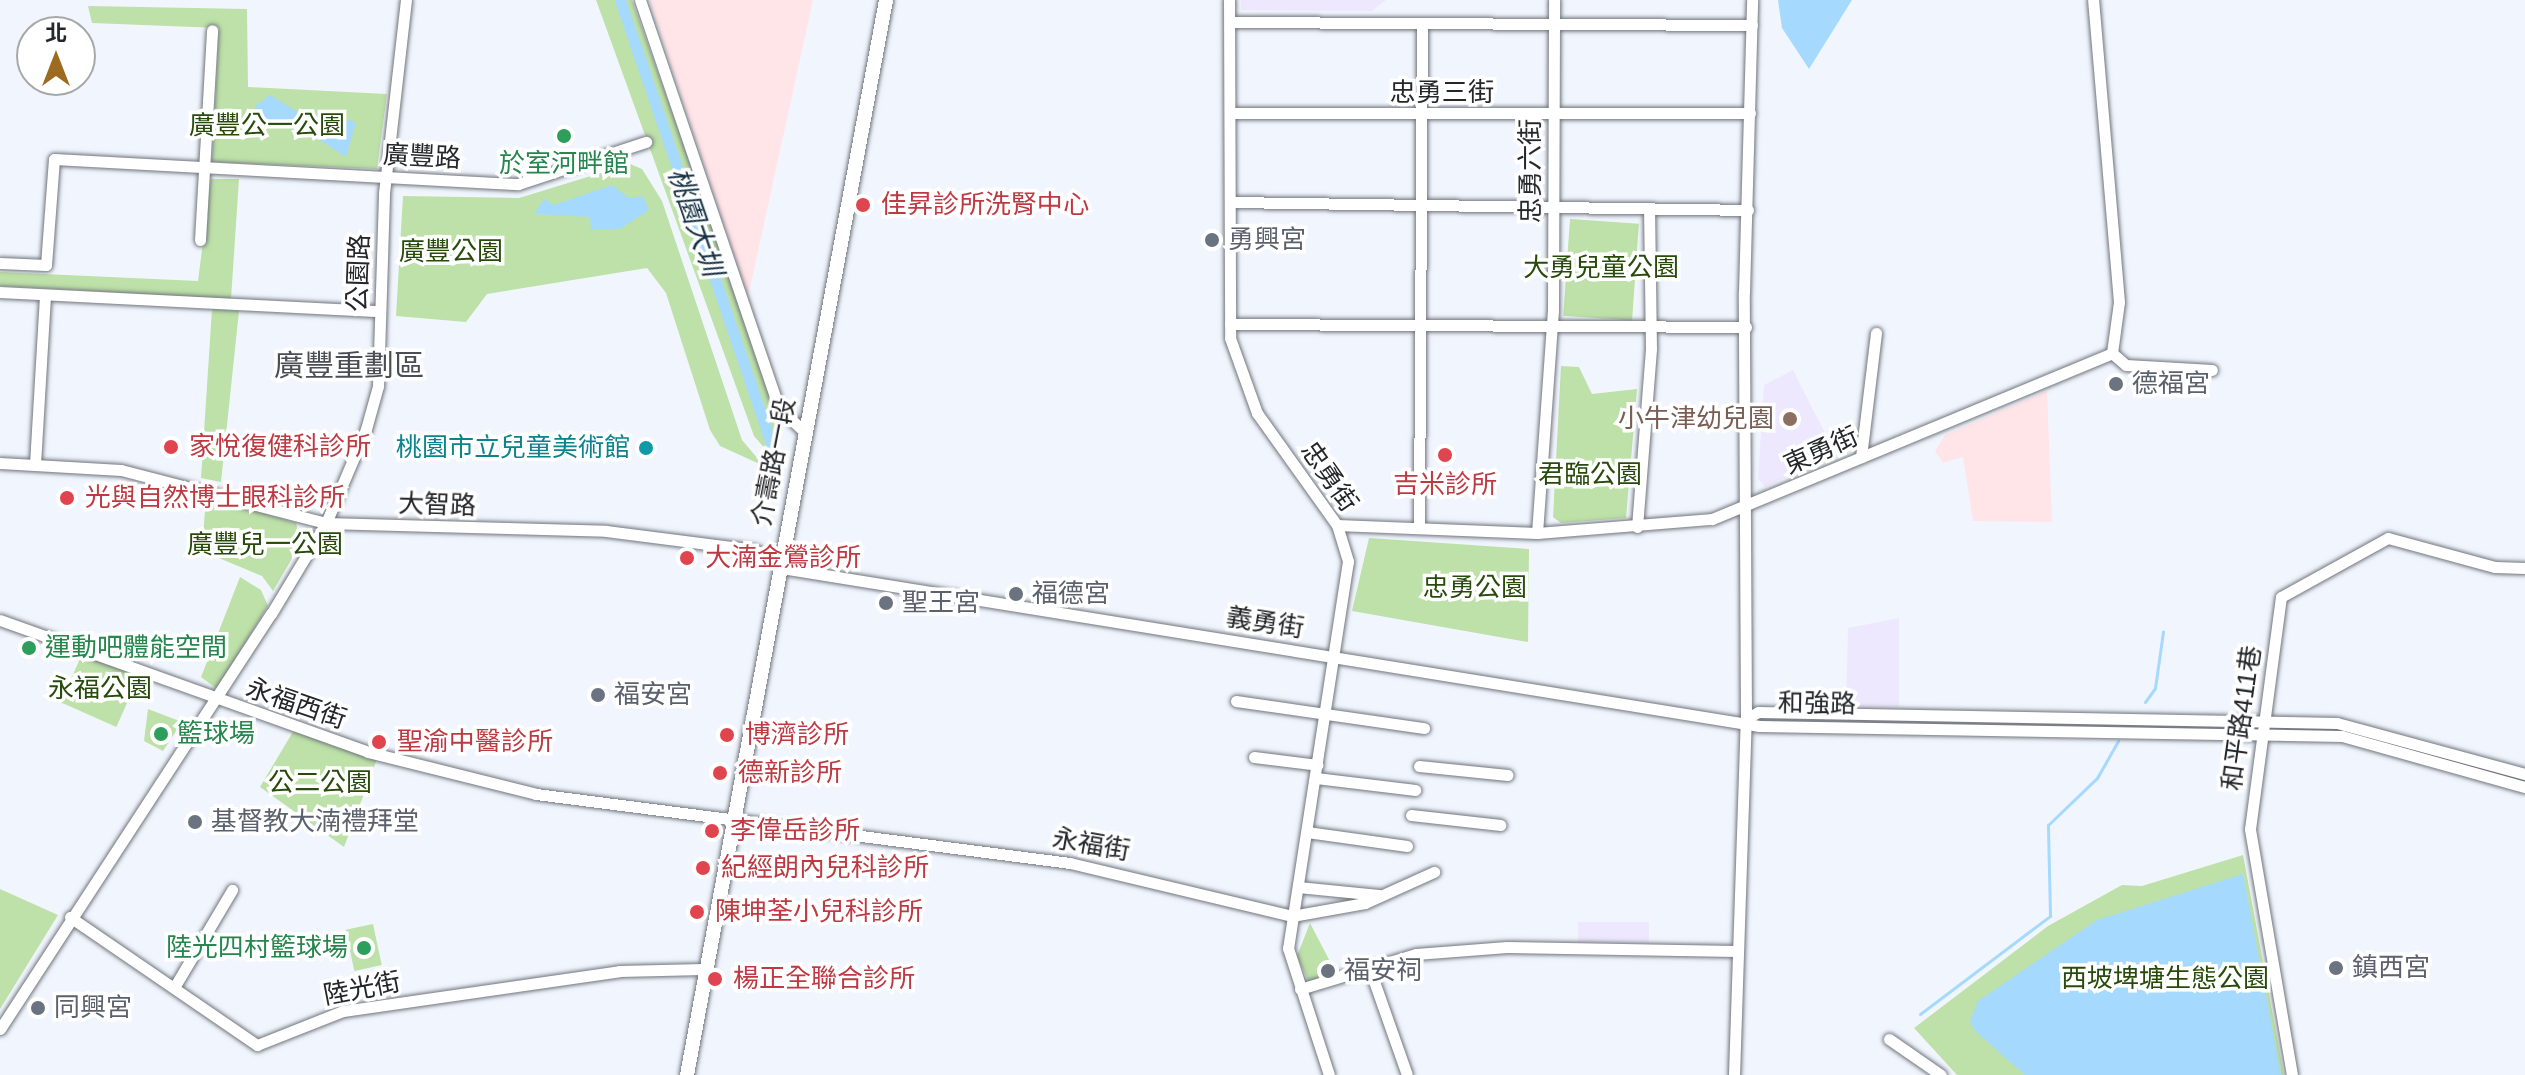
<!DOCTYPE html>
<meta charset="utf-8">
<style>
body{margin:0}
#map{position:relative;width:2525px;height:1075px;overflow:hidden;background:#f1f6fe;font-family:Arial,"Noto Sans TC",sans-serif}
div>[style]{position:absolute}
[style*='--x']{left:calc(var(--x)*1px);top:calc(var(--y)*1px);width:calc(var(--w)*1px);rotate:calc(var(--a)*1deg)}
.industrial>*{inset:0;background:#ffe4e8}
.education>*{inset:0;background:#ede8fe;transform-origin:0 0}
.green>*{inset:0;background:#bde1a8;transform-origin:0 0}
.water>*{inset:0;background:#a5d9fd}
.stream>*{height:3px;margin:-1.5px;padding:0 1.5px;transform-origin:1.5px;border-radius:1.5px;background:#a5d9fd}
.canal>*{height:11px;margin:-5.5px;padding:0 5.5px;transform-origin:5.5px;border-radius:5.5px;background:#a5d9fd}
.roads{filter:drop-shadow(0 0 2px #71757c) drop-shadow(0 0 2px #71757c)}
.minor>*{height:11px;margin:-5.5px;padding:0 5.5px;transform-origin:5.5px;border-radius:5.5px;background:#fff}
.major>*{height:14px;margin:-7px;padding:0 7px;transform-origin:7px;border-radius:7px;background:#fff}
.dots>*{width:22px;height:22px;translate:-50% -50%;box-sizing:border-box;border:4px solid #fff;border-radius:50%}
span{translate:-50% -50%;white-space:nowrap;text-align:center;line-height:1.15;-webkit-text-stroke:7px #fff;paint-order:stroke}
.street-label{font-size:26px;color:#242629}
.park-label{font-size:26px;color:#284b0c}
.leisure-label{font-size:26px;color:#27864d}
.left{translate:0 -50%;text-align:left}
.right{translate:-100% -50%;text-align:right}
.health-label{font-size:26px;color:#be3a42}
.worship-label{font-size:26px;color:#5b616d}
.education-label{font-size:26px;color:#785e54}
.culture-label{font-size:26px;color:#0d838f}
.water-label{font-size:28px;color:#133043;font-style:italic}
.quarter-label{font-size:30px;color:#4a4e54}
.north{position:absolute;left:16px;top:16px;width:80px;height:80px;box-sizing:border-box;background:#fff;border:2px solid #a7a8a9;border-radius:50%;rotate:0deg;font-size:22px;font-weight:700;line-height:32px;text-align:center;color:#242629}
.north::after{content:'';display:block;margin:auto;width:28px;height:36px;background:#9d6b20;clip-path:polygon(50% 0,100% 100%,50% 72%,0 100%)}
</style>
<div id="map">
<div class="industrial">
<div style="clip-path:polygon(649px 0,813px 0,748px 297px)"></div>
<div style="clip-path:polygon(2047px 391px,2052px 522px,1973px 521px,1963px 457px,1943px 463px,1935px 451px,1945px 435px)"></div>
</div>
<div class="education">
<div style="clip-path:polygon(1241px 0,1386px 0,1372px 11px,1241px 10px)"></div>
<div style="clip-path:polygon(1793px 370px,1835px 453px,1765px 487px,1758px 479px,1764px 385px)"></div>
<div style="clip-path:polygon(1899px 618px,1899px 707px,1846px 706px,1848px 628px)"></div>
<div style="left:1578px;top:922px;width:71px;height:20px"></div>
</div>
<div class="green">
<div style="clip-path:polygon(596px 0,632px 0,784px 425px,774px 459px,754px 436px)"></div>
<div style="clip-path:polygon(88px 6px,247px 9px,248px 87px,387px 94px,377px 169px,212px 162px,219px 28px,92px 23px)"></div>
<div style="clip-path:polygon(630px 164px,642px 169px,662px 201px,742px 440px,764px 466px,720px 446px,710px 430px,666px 293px,647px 268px,487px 294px,466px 322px,396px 316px,403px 196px,519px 198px)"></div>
<div style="clip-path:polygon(211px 179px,239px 179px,231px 299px,0 286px,0 272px,198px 281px)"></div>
<div style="left:1570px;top:219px;width:69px;height:97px;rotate:4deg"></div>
<div style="clip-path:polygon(212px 309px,239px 311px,221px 482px,201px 478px)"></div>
<div style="clip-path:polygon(1561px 366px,1579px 367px,1592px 394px,1637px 389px,1626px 518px,1561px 523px,1553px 517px)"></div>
<div style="clip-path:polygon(206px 497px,296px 523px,301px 543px,273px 591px,262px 576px,202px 551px)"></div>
<div style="clip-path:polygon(1369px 538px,1529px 549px,1528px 642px,1352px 611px)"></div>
<div style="clip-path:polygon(240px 577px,261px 590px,268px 606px,217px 689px,201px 677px)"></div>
<div style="left:83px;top:652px;width:61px;height:55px;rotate:24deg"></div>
<div style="clip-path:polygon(148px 709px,182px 722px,163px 751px,144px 741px)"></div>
<div style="clip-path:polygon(294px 730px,377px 759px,344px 847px,260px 787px)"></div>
<div style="clip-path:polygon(2243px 855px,2284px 1075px,1957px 1075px,1914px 1028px,2048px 926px,2122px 885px,2142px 886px)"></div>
<div style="clip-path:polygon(0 889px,58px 915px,0 1009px)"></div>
<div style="clip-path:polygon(1310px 923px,1337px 975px,1310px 984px,1297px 956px)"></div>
<div style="left:373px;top:924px;width:42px;height:28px;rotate:78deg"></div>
</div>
<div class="water">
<div style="clip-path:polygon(1778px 0,1852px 0,1809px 69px,1782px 28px)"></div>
<div style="clip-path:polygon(270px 95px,296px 111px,356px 122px,346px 157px,310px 134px,257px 119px,255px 106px)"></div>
<div style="clip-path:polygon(612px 185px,629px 198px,643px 196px,649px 210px,620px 229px,591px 230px,590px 217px,534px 214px,544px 199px,554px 205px)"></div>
<div style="clip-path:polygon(2243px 874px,2281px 1075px,2025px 1075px,1975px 1031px,1970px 1021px,1978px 1001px,2097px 920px)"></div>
</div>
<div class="stream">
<div style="--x:2145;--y:702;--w:17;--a:-54"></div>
<div style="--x:2155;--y:688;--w:57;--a:-81.9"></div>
<div style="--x:1920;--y:1014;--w:163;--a:-37"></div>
<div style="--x:2050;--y:916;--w:91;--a:-91.3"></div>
<div style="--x:2048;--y:825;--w:68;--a:-43.8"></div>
<div style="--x:2097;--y:778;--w:43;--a:-60.4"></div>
</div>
<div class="canal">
<div style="--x:620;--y:0;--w:469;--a:71.2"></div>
</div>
<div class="roads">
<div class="minor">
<div style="--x:640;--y:0;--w:431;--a:71.2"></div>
<div style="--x:779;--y:408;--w:34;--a:43"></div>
<div style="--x:1229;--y:0;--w:338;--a:89.8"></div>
<div style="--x:1230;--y:338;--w:80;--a:70.2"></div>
<div style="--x:1257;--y:413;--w:138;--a:54.5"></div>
<div style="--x:1337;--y:525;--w:38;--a:73"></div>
<div style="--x:1348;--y:561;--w:392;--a:98.8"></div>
<div style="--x:1288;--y:948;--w:133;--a:72.1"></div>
<div style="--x:1230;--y:22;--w:522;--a:0.33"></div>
<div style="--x:1230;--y:113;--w:520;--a:0"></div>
<div style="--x:1230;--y:202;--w:518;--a:0.88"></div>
<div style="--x:200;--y:240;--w:210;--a:-86.7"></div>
<div style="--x:0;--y:263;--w:46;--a:2.5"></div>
<div style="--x:46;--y:265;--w:106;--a:-85.7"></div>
<div style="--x:54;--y:159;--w:465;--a:3.1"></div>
<div style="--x:518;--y:184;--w:135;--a:-18.2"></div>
<div style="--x:0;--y:292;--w:380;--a:2.9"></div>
<div style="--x:1230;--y:324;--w:516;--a:0.33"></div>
<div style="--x:2112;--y:353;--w:18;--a:41"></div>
<div style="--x:2126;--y:365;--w:86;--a:3.3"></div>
<div style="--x:1861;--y:457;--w:125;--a:-83.1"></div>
<div style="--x:0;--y:463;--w:121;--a:3.3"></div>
<div style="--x:121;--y:470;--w:212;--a:14.5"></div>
<div style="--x:326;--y:523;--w:280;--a:1.6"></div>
<div style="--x:606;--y:531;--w:150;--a:7.3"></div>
<div style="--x:755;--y:550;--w:38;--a:30"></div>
<div style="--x:788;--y:569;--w:984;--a:9.18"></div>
<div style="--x:1759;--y:726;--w:583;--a:0.98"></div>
<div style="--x:2342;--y:736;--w:190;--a:15.6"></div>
<div style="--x:35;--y:464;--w:169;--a:-86.6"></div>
<div style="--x:1337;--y:525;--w:200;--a:2.3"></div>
<div style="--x:1537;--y:533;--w:176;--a:-4.6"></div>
<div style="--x:1712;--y:519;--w:433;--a:-22.5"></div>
<div style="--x:2112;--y:353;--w:51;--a:-82.2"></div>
<div style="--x:2119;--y:302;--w:303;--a:-94.9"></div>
<div style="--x:1419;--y:526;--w:503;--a:-89.66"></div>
<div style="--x:1637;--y:527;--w:179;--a:-85.5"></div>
<div style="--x:1651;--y:349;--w:138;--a:-90.8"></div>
<div style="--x:1537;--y:533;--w:223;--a:-85.9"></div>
<div style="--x:1553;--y:311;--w:311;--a:-89.8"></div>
<div style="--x:0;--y:620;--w:391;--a:19.7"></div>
<div style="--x:368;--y:752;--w:173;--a:14"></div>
<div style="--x:536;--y:794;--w:538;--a:7.36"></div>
<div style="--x:1070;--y:863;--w:228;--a:13.4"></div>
<div style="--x:1292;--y:916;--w:74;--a:-10.1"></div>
<div style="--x:1365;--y:903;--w:76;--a:-24.2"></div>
<div style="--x:1236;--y:701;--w:190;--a:8.2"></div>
<div style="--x:1746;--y:719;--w:14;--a:-30"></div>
<div style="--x:1758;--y:712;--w:579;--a:1.09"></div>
<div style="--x:2337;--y:723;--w:195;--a:15.2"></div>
<div style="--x:1254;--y:757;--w:64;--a:7.1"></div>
<div style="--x:1419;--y:766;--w:89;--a:5.8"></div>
<div style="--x:1316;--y:778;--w:100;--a:6.9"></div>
<div style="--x:1411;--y:815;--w:90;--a:6.4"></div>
<div style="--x:1307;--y:832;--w:101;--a:8"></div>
<div style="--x:1298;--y:887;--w:81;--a:5.6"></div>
<div style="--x:70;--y:917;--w:227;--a:34.4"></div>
<div style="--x:257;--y:1045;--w:92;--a:-21.6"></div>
<div style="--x:343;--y:1011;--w:279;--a:-8.2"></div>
<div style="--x:619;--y:971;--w:84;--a:-1.4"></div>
<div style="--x:1369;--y:967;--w:114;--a:70.6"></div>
<div style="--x:175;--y:986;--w:112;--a:-59.3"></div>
<div style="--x:1300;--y:989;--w:121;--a:-16.8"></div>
<div style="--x:1416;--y:954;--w:91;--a:-4.4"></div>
<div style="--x:1507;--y:947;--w:229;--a:1"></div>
<div style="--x:0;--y:1029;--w:496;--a:-56.9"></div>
<div style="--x:271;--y:614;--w:106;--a:-58.9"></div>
<div style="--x:326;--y:523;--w:102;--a:-66.9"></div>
<div style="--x:366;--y:429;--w:45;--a:-74.4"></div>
<div style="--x:378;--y:386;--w:193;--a:-88.2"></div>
<div style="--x:384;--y:193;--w:194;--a:-83.5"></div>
<div style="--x:1889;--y:1039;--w:63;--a:34.7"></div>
<div style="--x:1734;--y:1075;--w:356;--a:-88.1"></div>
<div style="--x:1746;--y:719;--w:427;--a:-90.3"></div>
<div style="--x:1744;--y:292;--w:292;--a:-88.4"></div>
<div style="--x:2292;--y:1075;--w:250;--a:-99.7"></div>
<div style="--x:2250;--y:829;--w:234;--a:-82.4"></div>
<div style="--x:2281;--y:597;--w:122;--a:-28.9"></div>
<div style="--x:2388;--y:538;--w:111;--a:15.2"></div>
<div style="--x:2495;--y:567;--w:30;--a:2"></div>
</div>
<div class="major">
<div style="--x:687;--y:1075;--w:1093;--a:-79.51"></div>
</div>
</div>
<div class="dots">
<div style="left:564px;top:136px;background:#2e9e5b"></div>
<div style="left:863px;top:205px;background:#e0444e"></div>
<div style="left:1212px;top:240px;background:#6b7280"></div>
<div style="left:2116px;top:384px;background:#6b7280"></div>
<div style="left:1790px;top:419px;background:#8d6e63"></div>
<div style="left:171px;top:447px;background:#e0444e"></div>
<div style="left:646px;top:448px;background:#0f9aa8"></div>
<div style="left:1445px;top:455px;background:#e0444e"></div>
<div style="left:67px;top:498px;background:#e0444e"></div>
<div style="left:687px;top:558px;background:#e0444e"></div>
<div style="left:1016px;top:594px;background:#6b7280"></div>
<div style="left:886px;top:603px;background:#6b7280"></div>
<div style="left:29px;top:648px;background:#2e9e5b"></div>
<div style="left:598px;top:695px;background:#6b7280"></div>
<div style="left:161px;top:734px;background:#2e9e5b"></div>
<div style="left:727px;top:735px;background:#e0444e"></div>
<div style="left:379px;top:742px;background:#e0444e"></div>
<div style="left:720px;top:773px;background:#e0444e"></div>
<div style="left:195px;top:822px;background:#6b7280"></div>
<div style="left:712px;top:831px;background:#e0444e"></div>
<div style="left:703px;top:868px;background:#e0444e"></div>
<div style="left:697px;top:912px;background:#e0444e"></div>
<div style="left:364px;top:948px;background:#2e9e5b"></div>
<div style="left:2336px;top:968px;background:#6b7280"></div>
<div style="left:1328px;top:971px;background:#6b7280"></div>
<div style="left:715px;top:979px;background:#e0444e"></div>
<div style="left:38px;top:1008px;background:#6b7280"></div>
</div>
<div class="street-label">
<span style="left:1442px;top:93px">忠勇三街</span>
<span style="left:422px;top:157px;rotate:3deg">廣豐路</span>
<span style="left:1531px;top:171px;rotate:-90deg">忠勇六街</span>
<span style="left:359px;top:273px;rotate:-88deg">公園路</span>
<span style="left:1821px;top:451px;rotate:-24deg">東勇街</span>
<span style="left:774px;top:462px;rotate:-79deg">介壽路一段</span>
<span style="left:1329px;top:477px;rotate:55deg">忠勇街</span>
<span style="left:437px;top:505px;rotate:2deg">大智路</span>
<span style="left:1265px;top:623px;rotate:9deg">義勇街</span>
<span style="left:296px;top:704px;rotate:19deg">永福西街</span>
<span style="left:1817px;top:704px;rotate:1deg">和強路</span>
<span style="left:2242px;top:718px;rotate:-82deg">和平路411巷</span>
<span style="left:1091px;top:845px;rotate:10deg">永福街</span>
<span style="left:362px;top:989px;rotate:-11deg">陸光街</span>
</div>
<div class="park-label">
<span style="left:267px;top:126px">廣豐公一公園</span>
<span style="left:451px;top:252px">廣豐公園</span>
<span style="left:1601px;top:268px">大勇兒童公園</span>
<span style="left:1590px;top:475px">君臨公園</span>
<span style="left:265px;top:545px">廣豐兒一公園</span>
<span style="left:1475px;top:588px">忠勇公園</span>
<span style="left:100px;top:689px">永福公園</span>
<span style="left:320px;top:783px">公二公園</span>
<span style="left:2165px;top:979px">西坡埤塘生態公園</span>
</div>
<div class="leisure-label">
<span style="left:564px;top:164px">於室河畔館</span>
<span class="left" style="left:45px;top:648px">運動吧體能空間</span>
<span class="left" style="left:177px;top:734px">籃球場</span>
<span class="right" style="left:348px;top:948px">陸光四村籃球場</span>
</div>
<div class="health-label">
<span class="left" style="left:881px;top:205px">佳昇診所洗腎中心</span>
<span class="left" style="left:189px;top:447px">家悅復健科診所</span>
<span style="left:1445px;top:485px">吉米診所</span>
<span class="left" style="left:85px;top:498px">光與自然博士眼科診所</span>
<span class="left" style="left:705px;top:558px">大湳金鶯診所</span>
<span class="left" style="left:745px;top:735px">博濟診所</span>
<span class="left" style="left:397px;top:742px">聖渝中醫診所</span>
<span class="left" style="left:738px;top:773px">德新診所</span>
<span class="left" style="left:730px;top:831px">李偉岳診所</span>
<span class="left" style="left:721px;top:868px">紀經朗內兒科診所</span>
<span class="left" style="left:715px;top:912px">陳坤荃小兒科診所</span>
<span class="left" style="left:733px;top:979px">楊正全聯合診所</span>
</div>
<div class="worship-label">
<span class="left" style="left:1228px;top:240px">勇興宮</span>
<span class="left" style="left:2132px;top:384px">德福宮</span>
<span class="left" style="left:1032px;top:594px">福德宮</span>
<span class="left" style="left:902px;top:603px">聖王宮</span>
<span class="left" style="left:614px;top:695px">福安宮</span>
<span class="left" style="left:211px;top:822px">基督教大湳禮拜堂</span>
<span class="left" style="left:2352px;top:968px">鎮西宮</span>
<span class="left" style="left:1344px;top:971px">福安祠</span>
<span class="left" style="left:54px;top:1008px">同興宮</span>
</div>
<div class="education-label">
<span class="right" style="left:1774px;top:419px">小牛津幼兒園</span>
</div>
<div class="culture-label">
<span class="right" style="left:630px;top:448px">桃園市立兒童美術館</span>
</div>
<div class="water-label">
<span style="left:695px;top:222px;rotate:71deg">桃園大圳</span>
</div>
<div class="quarter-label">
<span style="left:349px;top:366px">廣豐重劃區</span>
</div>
<div class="north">北</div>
</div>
